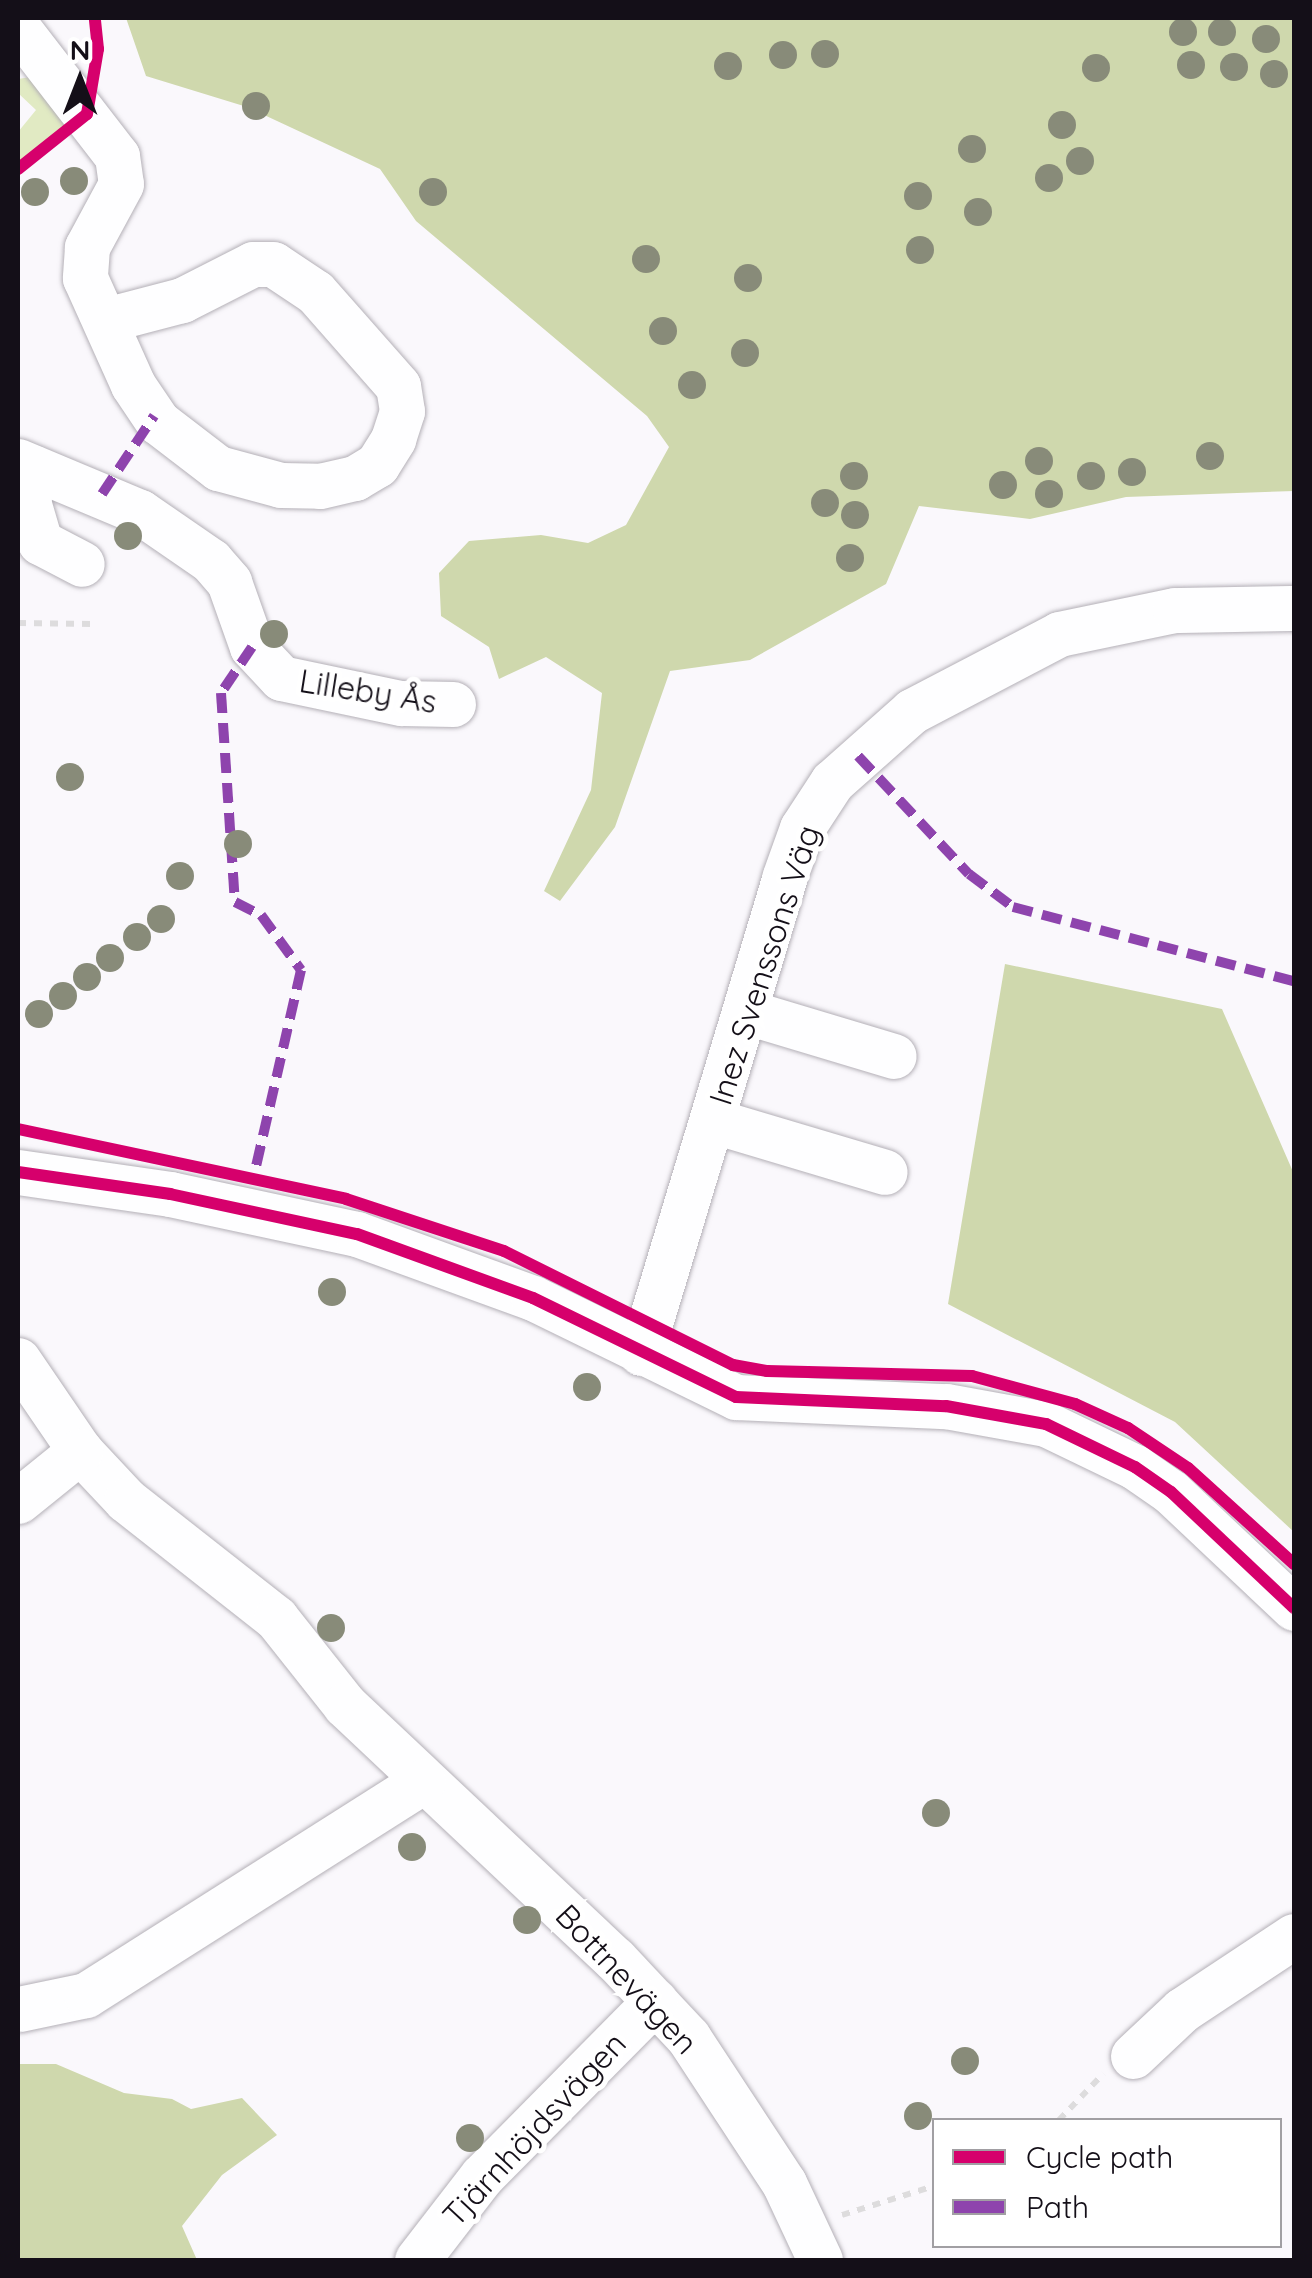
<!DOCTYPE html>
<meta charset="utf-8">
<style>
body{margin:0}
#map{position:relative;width:1312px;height:2278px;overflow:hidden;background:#faf8fc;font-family:Quicksand,sans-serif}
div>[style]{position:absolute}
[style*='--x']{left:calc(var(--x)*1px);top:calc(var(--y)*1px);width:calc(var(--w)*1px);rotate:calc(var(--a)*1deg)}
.green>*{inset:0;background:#e1eac3}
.forest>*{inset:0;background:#cfd8ad}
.path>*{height:6px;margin-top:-3px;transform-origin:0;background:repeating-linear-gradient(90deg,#dddcdd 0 8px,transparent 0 16px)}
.roads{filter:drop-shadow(0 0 2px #b4b0b7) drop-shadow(0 0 2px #b4b0b7)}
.minor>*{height:45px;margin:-22.5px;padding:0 22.5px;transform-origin:22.5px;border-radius:22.5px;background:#fefeff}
.quiet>*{height:10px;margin-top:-5px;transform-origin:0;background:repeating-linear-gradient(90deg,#8e44ad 0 20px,transparent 0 30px)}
.cycleway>*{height:12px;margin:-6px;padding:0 6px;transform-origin:6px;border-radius:6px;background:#d6006c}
.trees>*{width:28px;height:28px;margin:-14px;border-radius:50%;background:#888b79}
span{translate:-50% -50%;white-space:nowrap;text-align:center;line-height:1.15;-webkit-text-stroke:10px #fff;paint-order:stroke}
.street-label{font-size:32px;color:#140f18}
.frame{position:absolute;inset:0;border:20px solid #140f18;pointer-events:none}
.legend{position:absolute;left:932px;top:2118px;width:350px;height:130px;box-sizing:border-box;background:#fff;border:2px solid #a19fa3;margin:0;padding:12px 18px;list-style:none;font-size:30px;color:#140f18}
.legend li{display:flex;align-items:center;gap:20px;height:50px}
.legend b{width:50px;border:2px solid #a19fa3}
.north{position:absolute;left:30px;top:30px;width:100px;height:100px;-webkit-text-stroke:8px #fff;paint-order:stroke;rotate:0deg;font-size:28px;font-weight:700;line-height:40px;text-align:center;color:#140f18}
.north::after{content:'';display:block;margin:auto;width:35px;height:45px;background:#140f18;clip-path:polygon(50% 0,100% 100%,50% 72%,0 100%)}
</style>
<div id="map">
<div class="green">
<div style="clip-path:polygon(37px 76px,71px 120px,48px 147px,18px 162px,18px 132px,36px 110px,18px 93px,18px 79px)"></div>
</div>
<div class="forest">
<div style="clip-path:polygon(126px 18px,1294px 18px,1294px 491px,1126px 497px,1030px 519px,919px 506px,886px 584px,750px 660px,670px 671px,615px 827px,560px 901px,544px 891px,591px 790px,602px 693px,546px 657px,499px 679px,489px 647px,441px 616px,439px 573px,469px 541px,541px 535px,588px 543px,626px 525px,669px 447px,647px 416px,416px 221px,380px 169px,247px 107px,146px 76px)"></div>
<div style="clip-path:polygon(1005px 964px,1222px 1009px,1294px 1174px,1294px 1532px,1175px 1422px,948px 1304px)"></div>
<div style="clip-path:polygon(18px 2064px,56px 2064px,124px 2093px,172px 2099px,191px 2109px,242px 2098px,277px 2135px,222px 2175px,182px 2226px,197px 2260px,18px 2260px)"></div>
</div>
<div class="path">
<div style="--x:18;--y:623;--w:74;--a:0.8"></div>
<div style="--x:1059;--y:2120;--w:64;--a:-46.3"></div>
<div style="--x:842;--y:2215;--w:96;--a:-17.5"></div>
</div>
<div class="roads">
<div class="minor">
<div style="--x:18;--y:28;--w:162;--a:52.3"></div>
<div style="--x:117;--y:156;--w:28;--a:82"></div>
<div style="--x:121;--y:184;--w:72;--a:118.4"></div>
<div style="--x:87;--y:247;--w:31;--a:94"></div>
<div style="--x:85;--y:278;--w:117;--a:65.8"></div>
<div style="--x:133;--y:385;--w:45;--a:56"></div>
<div style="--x:158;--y:422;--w:76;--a:37.5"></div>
<div style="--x:218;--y:468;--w:65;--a:15.1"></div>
<div style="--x:281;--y:485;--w:39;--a:1"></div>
<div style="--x:320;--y:486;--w:36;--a:-13"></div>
<div style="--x:355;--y:478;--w:26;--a:-31"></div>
<div style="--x:377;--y:465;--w:31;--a:-58"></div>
<div style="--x:393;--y:439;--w:29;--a:-72"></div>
<div style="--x:402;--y:411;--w:25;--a:-99"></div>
<div style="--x:398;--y:386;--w:125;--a:-131.4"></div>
<div style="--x:315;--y:292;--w:50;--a:-146.3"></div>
<div style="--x:273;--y:264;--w:20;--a:180"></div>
<div style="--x:253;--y:264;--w:80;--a:153.1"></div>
<div style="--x:182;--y:300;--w:79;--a:165.3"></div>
<div style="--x:18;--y:461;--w:132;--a:22.7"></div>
<div style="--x:140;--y:512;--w:86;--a:34.6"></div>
<div style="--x:211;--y:561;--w:28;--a:49"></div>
<div style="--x:229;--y:582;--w:69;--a:70.5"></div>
<div style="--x:252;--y:647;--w:42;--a:46.9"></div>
<div style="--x:281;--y:678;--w:123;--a:11.8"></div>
<div style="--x:401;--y:703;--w:52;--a:1.1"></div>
<div style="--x:34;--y:468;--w:34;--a:100"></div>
<div style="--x:28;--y:501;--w:43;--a:73.7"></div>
<div style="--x:40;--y:542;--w:47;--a:27.6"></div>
<div style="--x:747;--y:1012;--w:153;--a:16.7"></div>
<div style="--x:714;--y:1121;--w:178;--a:16.6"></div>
<div style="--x:18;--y:1172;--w:154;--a:8.2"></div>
<div style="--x:170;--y:1194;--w:191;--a:12.1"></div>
<div style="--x:357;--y:1234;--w:187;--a:20"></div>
<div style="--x:533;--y:1298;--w:226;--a:26"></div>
<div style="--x:736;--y:1397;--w:210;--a:2.5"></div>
<div style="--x:946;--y:1406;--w:102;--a:10.2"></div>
<div style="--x:1046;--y:1424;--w:99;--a:25.8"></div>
<div style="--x:1135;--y:1467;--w:44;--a:34.8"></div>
<div style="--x:1171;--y:1492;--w:169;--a:43.3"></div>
<div style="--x:641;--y:1353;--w:496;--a:-73.2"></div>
<div style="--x:784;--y:878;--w:53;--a:-70.2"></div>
<div style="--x:802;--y:828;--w:55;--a:-56.9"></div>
<div style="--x:832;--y:782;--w:107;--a:-41.6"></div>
<div style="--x:912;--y:711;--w:166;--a:-27.6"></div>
<div style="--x:1059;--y:634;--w:118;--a:-11.7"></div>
<div style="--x:1175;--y:610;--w:119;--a:-1"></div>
<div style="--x:18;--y:1360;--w:110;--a:55.7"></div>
<div style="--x:80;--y:1451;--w:67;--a:46.8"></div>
<div style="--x:126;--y:1500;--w:191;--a:38.2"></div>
<div style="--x:276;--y:1618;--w:111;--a:51.6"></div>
<div style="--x:345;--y:1705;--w:371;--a:43.3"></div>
<div style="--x:615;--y:1959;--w:107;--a:46.9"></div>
<div style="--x:688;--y:2037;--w:175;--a:56.7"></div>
<div style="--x:784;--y:2183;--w:85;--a:64.9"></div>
<div style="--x:18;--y:1501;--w:80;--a:-38.9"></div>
<div style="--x:19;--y:2009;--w:68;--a:-11.8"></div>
<div style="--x:86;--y:1995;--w:399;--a:-32.4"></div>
<div style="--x:1133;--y:2056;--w:67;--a:-43.2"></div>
<div style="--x:1182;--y:2010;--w:134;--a:-33.5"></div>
<div style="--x:417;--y:2260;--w:106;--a:-52.3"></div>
<div style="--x:482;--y:2176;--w:246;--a:-45.3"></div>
</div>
</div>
<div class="quiet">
<div style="--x:102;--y:494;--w:94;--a:-56.3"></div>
<div style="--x:252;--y:647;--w:55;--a:124"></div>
<div style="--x:221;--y:693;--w:209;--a:86.2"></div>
<div style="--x:235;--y:902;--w:29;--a:27"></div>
<div style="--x:261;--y:915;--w:68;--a:54"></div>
<div style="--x:301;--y:970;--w:211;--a:102.9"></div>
<div style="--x:858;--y:756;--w:162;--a:46.8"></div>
<div style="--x:969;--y:874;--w:55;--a:36.9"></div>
<div style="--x:1013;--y:907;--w:291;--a:14.8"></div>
</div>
<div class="cycleway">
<div style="--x:18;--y:169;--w:88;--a:-38.6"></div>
<div style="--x:87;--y:114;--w:66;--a:-80.4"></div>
<div style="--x:98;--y:49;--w:31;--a:-96"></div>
<div style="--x:18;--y:1129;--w:335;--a:12"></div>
<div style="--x:346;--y:1199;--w:166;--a:18.2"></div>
<div style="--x:504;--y:1251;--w:256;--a:26.5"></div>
<div style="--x:733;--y:1365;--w:35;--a:10"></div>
<div style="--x:767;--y:1371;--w:205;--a:1.4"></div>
<div style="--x:972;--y:1376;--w:107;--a:15.2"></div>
<div style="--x:1075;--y:1404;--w:58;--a:24.4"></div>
<div style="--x:1128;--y:1428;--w:72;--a:33.7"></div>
<div style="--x:1188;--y:1468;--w:143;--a:42.2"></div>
<div style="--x:18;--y:1172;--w:154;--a:8.2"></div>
<div style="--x:170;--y:1194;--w:191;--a:12.1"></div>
<div style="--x:357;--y:1234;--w:187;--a:20"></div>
<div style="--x:533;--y:1298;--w:226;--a:26"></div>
<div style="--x:736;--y:1397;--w:210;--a:2.5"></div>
<div style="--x:946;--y:1406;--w:102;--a:10.2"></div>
<div style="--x:1046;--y:1424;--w:99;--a:25.8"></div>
<div style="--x:1135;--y:1467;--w:44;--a:34.8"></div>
<div style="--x:1171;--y:1492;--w:169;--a:43.3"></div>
</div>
<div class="trees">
<div style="left:1183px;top:32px"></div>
<div style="left:1222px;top:32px"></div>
<div style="left:1266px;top:39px"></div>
<div style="left:825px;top:54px"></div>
<div style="left:783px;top:55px"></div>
<div style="left:1191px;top:65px"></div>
<div style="left:728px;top:66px"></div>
<div style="left:1234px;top:67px"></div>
<div style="left:1096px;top:68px"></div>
<div style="left:1274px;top:74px"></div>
<div style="left:256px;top:106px"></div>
<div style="left:1062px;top:125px"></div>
<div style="left:972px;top:149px"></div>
<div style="left:1080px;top:161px"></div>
<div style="left:1049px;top:178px"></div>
<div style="left:74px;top:181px"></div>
<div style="left:35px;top:192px"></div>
<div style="left:433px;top:192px"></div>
<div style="left:918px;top:196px"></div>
<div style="left:978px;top:212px"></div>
<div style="left:920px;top:250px"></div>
<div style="left:646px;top:259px"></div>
<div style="left:748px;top:278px"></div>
<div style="left:663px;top:331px"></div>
<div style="left:745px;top:353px"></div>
<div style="left:692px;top:385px"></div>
<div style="left:1210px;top:456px"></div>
<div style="left:1039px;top:461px"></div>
<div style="left:1132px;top:472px"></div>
<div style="left:854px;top:476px"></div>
<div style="left:1091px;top:476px"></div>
<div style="left:1003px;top:485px"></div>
<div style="left:1049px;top:494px"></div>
<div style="left:825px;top:503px"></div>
<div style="left:855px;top:515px"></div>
<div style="left:128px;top:536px"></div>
<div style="left:850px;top:558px"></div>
<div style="left:274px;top:634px"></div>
<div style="left:70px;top:777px"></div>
<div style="left:238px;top:844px"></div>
<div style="left:180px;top:876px"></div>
<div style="left:161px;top:919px"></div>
<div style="left:137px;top:937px"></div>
<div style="left:110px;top:958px"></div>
<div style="left:87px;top:977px"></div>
<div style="left:63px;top:996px"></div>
<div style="left:39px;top:1014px"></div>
<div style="left:332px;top:1292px"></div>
<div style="left:587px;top:1387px"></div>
<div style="left:331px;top:1628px"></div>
<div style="left:936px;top:1813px"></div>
<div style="left:412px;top:1847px"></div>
<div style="left:527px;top:1920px"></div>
<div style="left:965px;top:2061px"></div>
<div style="left:918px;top:2116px"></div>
<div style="left:470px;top:2138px"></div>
</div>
<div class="street-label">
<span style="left:368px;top:691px;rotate:9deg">Lilleby Ås</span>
<span style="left:764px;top:965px;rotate:-72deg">Inez Svenssons Väg</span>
<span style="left:627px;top:1979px;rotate:47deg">Bottnevägen</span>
<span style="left:534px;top:2129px;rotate:-47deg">Tjärnhöjdsvägen</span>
</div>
<div class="frame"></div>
<ul class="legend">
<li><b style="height:12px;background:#d6006c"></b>Cycle path</li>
<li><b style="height:12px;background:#8e44ad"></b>Path</li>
</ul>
<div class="north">N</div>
</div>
